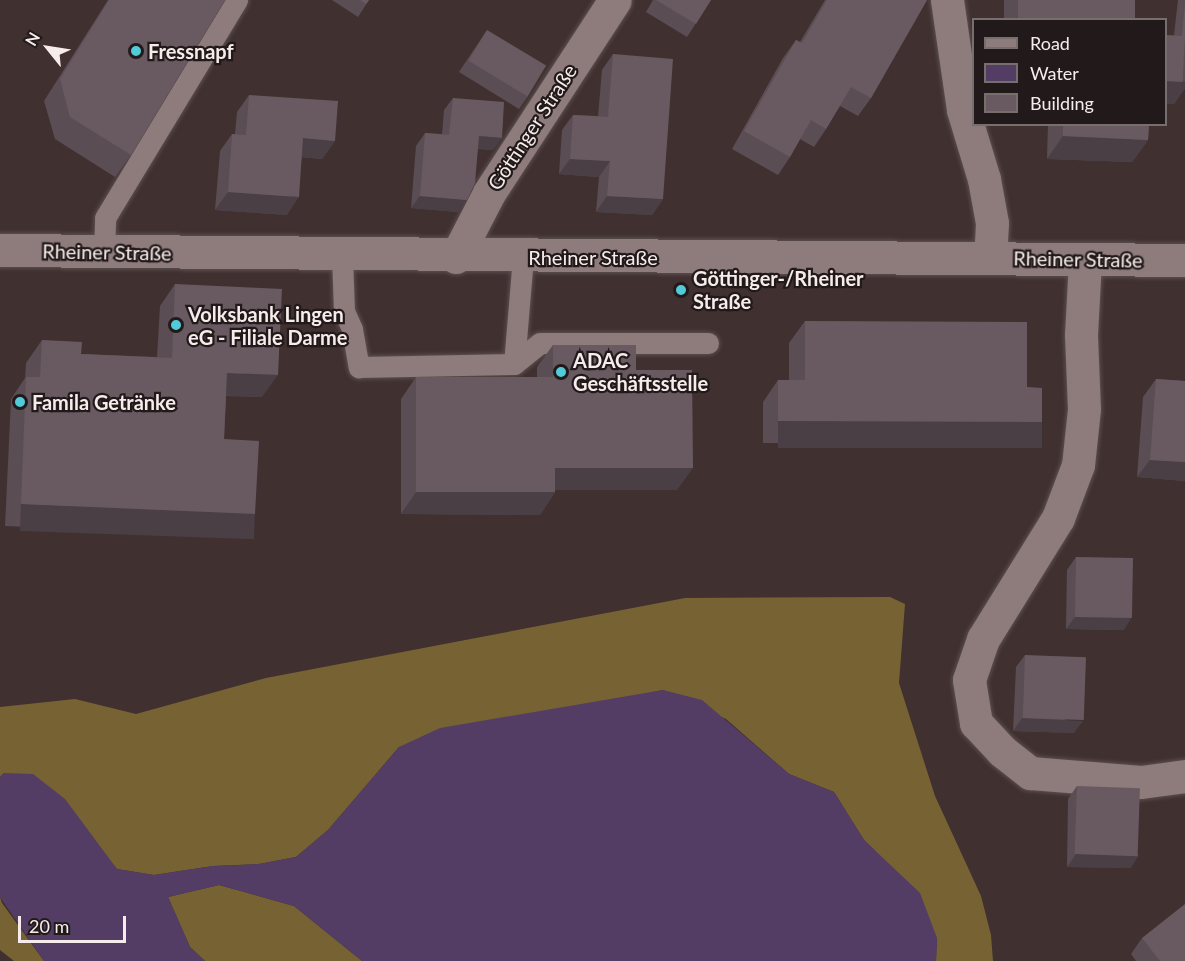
<!DOCTYPE html>
<meta charset="utf-8">
<style>
body{margin:0}
#map{position:relative;width:1185px;height:961px;overflow:hidden;background:#403030;font-family:Lato,sans-serif}
div>[style]{position:absolute}
[style*='--x']{left:calc(var(--x)*1px);top:calc(var(--y)*1px);width:calc(var(--w)*1px);rotate:calc(var(--a)*1deg)}
.forest>*{inset:0;background:#776233}
.water>*{inset:0;background:#533d65}
.roads{filter:drop-shadow(0 0 2px #5c4f4f) drop-shadow(0 0 2px #5c4f4f)}
.service>*{height:21px;margin:-10.5px;padding:0 10.5px;transform-origin:10.5px;border-radius:10.5px;background:#8e7b7c}
.minor>*{height:33px;margin:-16.5px;padding:0 16.5px;transform-origin:16.5px;border-radius:16.5px;background:#8e7b7c}
.secondary>*{height:33px;margin:-16.5px;padding:0 16.5px;transform-origin:16.5px;border-radius:16.5px;background:#8e7b7c}
.wall>*{inset:0;background:#5a4d54;transform-origin:0 0}
.shaded-wall>*{inset:0;background:#4a3f45;transform-origin:0 0}
.building>*{inset:0;background:#695a62;transform-origin:0 0}
.dots>*{width:16px;height:16px;translate:-50% -50%;box-sizing:border-box;border:3px solid #221a1a;border-radius:50%}
span{translate:-50% -50%;white-space:nowrap;text-align:center;line-height:1.15;-webkit-text-stroke:4.5px #221a1a;paint-order:stroke}
.poi-label{font-size:20px;color:#f7ecec;font-weight:700}
.left{translate:0 -50%;text-align:left}
.street-label{font-size:20px;color:#f7ecec}
.legend{position:absolute;left:972px;top:18px;width:195px;height:108px;box-sizing:border-box;background:#221a1a;border:2px solid #776e6e;margin:0;padding:8px 10px;list-style:none;font-size:18px;color:#f7ecec}
.legend li{display:flex;align-items:center;gap:12px;height:30px}
.legend b{width:30px;border:2px solid #776e6e}
.north{position:absolute;left:18px;top:18px;width:60px;height:60px;-webkit-text-stroke:4px #221a1a;paint-order:stroke;rotate:300deg;font-size:16px;font-weight:700;line-height:24px;text-align:center;color:#f7ecec}
.north::after{content:'';display:block;margin:auto;width:21px;height:27px;background:#f7ecec;clip-path:polygon(50% 0,100% 100%,50% 72%,0 100%)}
.scale{position:absolute;left:18px;top:916px;width:108px;height:27px;box-sizing:border-box;border:3px solid #f7ecec;border-top:0;padding-left:8px;font-size:18px;line-height:21px;white-space:nowrap;color:#f7ecec;-webkit-text-stroke:4px #221a1a;paint-order:stroke}
</style>
<div id="map">
<div class="forest">
<div style="clip-path:polygon(890px 597px,905px 604px,899px 683px,935px 796px,981px 896px,991px 935px,993px 961px,936px 961px,937px 938px,890px 866px,864px 840px,834px 792px,789px 774px,726px 719px,663px 690px,399px 747px,328px 830px,296px 857px,259px 864px,213px 866px,154px 875px,117px 869px,100px 849px,4px 773px,0 777px,0 707px,75px 699px,136px 714px,266px 678px,685px 598px)"></div>
<div style="clip-path:polygon(219px 885px,294px 906px,362px 961px,205px 961px,190px 947px,168px 897px)"></div>
<div style="clip-path:polygon(0 897px,2px 903px,44px 961px,14px 961px,0 950px)"></div>
</div>
<div class="water">
<div style="clip-path:polygon(663px 690px,702px 700px,789px 774px,834px 792px,864px 840px,920px 893px,937px 938px,936px 961px,362px 961px,294px 906px,219px 885px,168px 897px,190px 947px,205px 961px,44px 961px,0 897px,0 777px,4px 773px,33px 774px,65px 799px,117px 869px,154px 875px,213px 866px,259px 864px,296px 857px,328px 830px,399px 747px,440px 728px)"></div>
</div>
<div class="roads">
<div class="service">
<div style="--x:104;--y:252;--w:34;--a:-88"></div>
<div style="--x:105;--y:218;--w:255;--a:-58.8"></div>
<div style="--x:342;--y:255;--w:56;--a:88"></div>
<div style="--x:344;--y:311;--w:20;--a:66"></div>
<div style="--x:352;--y:329;--w:39;--a:80"></div>
<div style="--x:359;--y:367;--w:155;--a:-1.1"></div>
<div style="--x:514;--y:364;--w:33;--a:-39"></div>
<div style="--x:540;--y:343;--w:168;--a:0"></div>
<div style="--x:514;--y:364;--w:107;--a:-85.2"></div>
</div>
<div class="minor">
<div style="--x:947;--y:0;--w:111;--a:81.7"></div>
<div style="--x:963;--y:110;--w:72;--a:73.1"></div>
<div style="--x:984;--y:179;--w:45;--a:79.7"></div>
<div style="--x:992;--y:223;--w:35;--a:93"></div>
<div style="--x:456;--y:257;--w:72;--a:-62.7"></div>
<div style="--x:489;--y:193;--w:230;--a:-56.9"></div>
<div style="--x:1085;--y:261;--w:74;--a:93.1"></div>
<div style="--x:1081;--y:335;--w:74;--a:87.7"></div>
<div style="--x:1084;--y:409;--w:56;--a:96.1"></div>
<div style="--x:1078;--y:465;--w:57;--a:110.7"></div>
<div style="--x:1058;--y:518;--w:142;--a:121.8"></div>
<div style="--x:983;--y:639;--w:43;--a:108.9"></div>
<div style="--x:969;--y:680;--w:44;--a:80.8"></div>
<div style="--x:976;--y:723;--w:38;--a:47"></div>
<div style="--x:1002;--y:751;--w:36;--a:38"></div>
<div style="--x:1030;--y:773;--w:111;--a:4.6"></div>
<div style="--x:1141;--y:782;--w:44;--a:-7.8"></div>
</div>
<div class="secondary">
<div style="--x:0;--y:250;--w:1185;--a:0.48"></div>
</div>
</div>
<div class="wall">
<div style="clip-path:polygon(108px 0,225px 0,131px 155px,115px 177px,55px 139px,44px 101px)"></div>
<div style="clip-path:polygon(332px 0,369px 0,358px 17px)"></div>
<div style="clip-path:polygon(653px 0,711px 0,687px 37px,646px 12px)"></div>
<div style="clip-path:polygon(825px 0,927px 0,871px 98px,858px 116px,840px 106px,826px 129px,814px 147px,800px 139px,790px 157px,778px 175px,732px 149px,783px 58px,796px 40px,800px 42px)"></div>
<div style="left:1004px;top:0;width:131px;height:20px"></div>
<div style="clip-path:polygon(1178px 0,1185px 0,1185px 88px,1174px 104px,1174px 35px)"></div>
<div style="clip-path:polygon(487px 30px,528px 96px,519px 109px,459px 72px)"></div>
<div style="clip-path:polygon(613px 54px,663px 199px,652px 215px,596px 212px,599px 177px,559px 174px,562px 130px,573px 115px,598px 116px,602px 70px)"></div>
<div style="clip-path:polygon(249px 95px,335px 141px,322px 159px,302px 157px,287px 215px,215px 210px,220px 151px,232px 134px,235px 134px,237px 112px)"></div>
<div style="clip-path:polygon(453px 98px,493px 150px,478px 149px,467px 200px,458px 212px,411px 208px,416px 146px,425px 133px,442px 134px,444px 110px)"></div>
<div style="clip-path:polygon(1048px 124px,1149px 124px,1148px 140px,1132px 162px,1047px 159px)"></div>
<div style="clip-path:polygon(175px 284px,262px 397px,226px 396px,224px 439px,255px 514px,240px 536px,5px 526px,11px 399px,25px 378px,26px 363px,42px 340px,81px 354px,157px 357px,160px 306px)"></div>
<div style="clip-path:polygon(805px 321px,1026px 444px,763px 443px,763px 402px,778px 380px,789px 380px,789px 343px)"></div>
<div style="clip-path:polygon(553px 345px,636px 370px,677px 490px,555px 490px,555px 492px,540px 515px,401px 514px,401px 399px,416px 377px,537px 377px,537px 367px)"></div>
<div style="clip-path:polygon(1156px 379px,1185px 381px,1185px 481px,1137px 477px,1143px 397px)"></div>
<div style="clip-path:polygon(1076px 557px,1124px 630px,1066px 629px,1067px 570px)"></div>
<div style="clip-path:polygon(1025px 655px,1074px 733px,1013px 731px,1016px 667px)"></div>
<div style="clip-path:polygon(1077px 786px,1131px 868px,1067px 867px,1068px 799px)"></div>
<div style="clip-path:polygon(1142px 938px,1185px 961px,1136px 961px,1131px 954px)"></div>
</div>
<div class="shaded-wall">
<div style="clip-path:polygon(1166px 81px,1185px 81px,1185px 88px,1174px 104px,1166px 104px)"></div>
<div style="clip-path:polygon(479px 136px,502px 138px,493px 150px,471px 148px)"></div>
<div style="clip-path:polygon(1063px 136px,1148px 140px,1132px 162px,1047px 159px)"></div>
<div style="clip-path:polygon(303px 138px,335px 141px,322px 159px,291px 156px)"></div>
<div style="clip-path:polygon(570px 159px,610px 161px,599px 177px,559px 174px)"></div>
<div style="clip-path:polygon(228px 192px,299px 197px,287px 215px,215px 210px)"></div>
<div style="clip-path:polygon(420px 196px,467px 200px,458px 212px,411px 208px)"></div>
<div style="clip-path:polygon(607px 196px,663px 199px,652px 215px,596px 212px)"></div>
<div style="clip-path:polygon(227px 373px,278px 375px,262px 397px,212px 395px)"></div>
<div style="left:778px;top:421px;width:264px;height:27px"></div>
<div style="clip-path:polygon(1150px 460px,1185px 462px,1185px 481px,1137px 477px)"></div>
<div style="clip-path:polygon(555px 468px,693px 468px,677px 490px,539px 490px)"></div>
<div style="clip-path:polygon(416px 492px,555px 492px,540px 515px,401px 514px)"></div>
<div style="left:21px;top:504px;width:234px;height:27px;rotate:2deg"></div>
<div style="clip-path:polygon(1075px 617px,1132px 617px,1124px 630px,1066px 629px)"></div>
<div style="clip-path:polygon(1022px 718px,1083px 721px,1074px 733px,1013px 731px)"></div>
<div style="clip-path:polygon(1076px 854px,1139px 855px,1131px 868px,1067px 867px)"></div>
</div>
<div class="building">
<div style="clip-path:polygon(109px 0,225px 0,131px 155px,70px 117px,60px 79px)"></div>
<div style="clip-path:polygon(360px 0,369px 0,366px 4px)"></div>
<div style="clip-path:polygon(656px 0,711px 0,696px 24px)"></div>
<div style="clip-path:polygon(827px 0,927px 0,871px 98px,851px 87px,826px 129px,811px 120px,790px 157px,744px 131px,796px 40px,802px 43px)"></div>
<div style="left:1018px;top:0;width:117px;height:20px"></div>
<div style="clip-path:polygon(1185px 3px,1185px 36px,1182px 36px)"></div>
<div style="left:487px;top:30px;width:69px;height:36px;rotate:31deg"></div>
<div style="left:1166px;top:35px;width:19px;height:46px;rotate:3deg"></div>
<div style="clip-path:polygon(613px 54px,673px 59px,663px 199px,607px 196px,610px 161px,570px 159px,573px 115px,608px 117px)"></div>
<div style="clip-path:polygon(249px 95px,338px 101px,335px 141px,303px 138px,299px 197px,228px 192px,232px 134px,246px 135px)"></div>
<div style="clip-path:polygon(453px 98px,504px 102px,502px 138px,479px 136px,475px 183px,467px 200px,420px 196px,425px 133px,449px 135px)"></div>
<div style="clip-path:polygon(1063px 124px,1149px 124px,1148px 140px,1063px 136px)"></div>
<div style="clip-path:polygon(175px 284px,282px 289px,278px 375px,227px 373px,224px 439px,259px 441px,255px 514px,21px 504px,26px 377px,40px 377px,42px 340px,82px 342px,81px 354px,172px 358px)"></div>
<div style="clip-path:polygon(805px 321px,1027px 322px,1027px 387px,1042px 388px,1042px 422px,778px 421px,778px 380px,805px 380px)"></div>
<div style="clip-path:polygon(553px 345px,636px 345px,636px 370px,692px 370px,693px 468px,555px 468px,555px 492px,416px 492px,416px 377px,553px 377px)"></div>
<div style="clip-path:polygon(1156px 379px,1185px 381px,1185px 462px,1150px 460px)"></div>
<div style="left:1076px;top:557px;width:57px;height:60px;rotate:1deg"></div>
<div style="left:1025px;top:655px;width:61px;height:63px;rotate:2deg"></div>
<div style="left:1077px;top:786px;width:63px;height:68px;rotate:2deg"></div>
<div style="clip-path:polygon(1185px 904px,1185px 961px,1160px 961px,1142px 938px)"></div>
</div>
<div class="dots">
<div style="left:136px;top:51px;background:#52cbd9"></div>
<div style="left:681px;top:290px;background:#52cbd9"></div>
<div style="left:176px;top:325px;background:#52cbd9"></div>
<div style="left:561px;top:372px;background:#52cbd9"></div>
<div style="left:20px;top:402px;background:#52cbd9"></div>
</div>
<div class="poi-label">
<span class="left" style="left:148px;top:51px">Fressnapf</span>
<span class="left" style="left:693px;top:290px">Göttinger-/Rheiner<br>Straße</span>
<span class="left" style="left:188px;top:326px">Volksbank Lingen<br>eG - Filiale Darme</span>
<span class="left" style="left:573px;top:372px">ADAC<br>Geschäftsstelle</span>
<span class="left" style="left:32px;top:402px">Famila Getränke</span>
</div>
<div class="street-label">
<span style="left:532px;top:127px;rotate:-57deg">Göttinger Straße</span>
<span style="left:107px;top:252px;rotate:1deg">Rheiner Straße</span>
<span style="left:593px;top:257px">Rheiner Straße</span>
<span style="left:1078px;top:259px;rotate:1deg">Rheiner Straße</span>
</div>
<ul class="legend">
<li><b style="height:8px;background:#8e7b7c"></b>Road</li>
<li><b style="height:16px;background:#533d65"></b>Water</li>
<li><b style="height:16px;background:#695a62"></b>Building</li>
</ul>
<div class="north">N</div>
<div class="scale">20 m</div>
</div>
